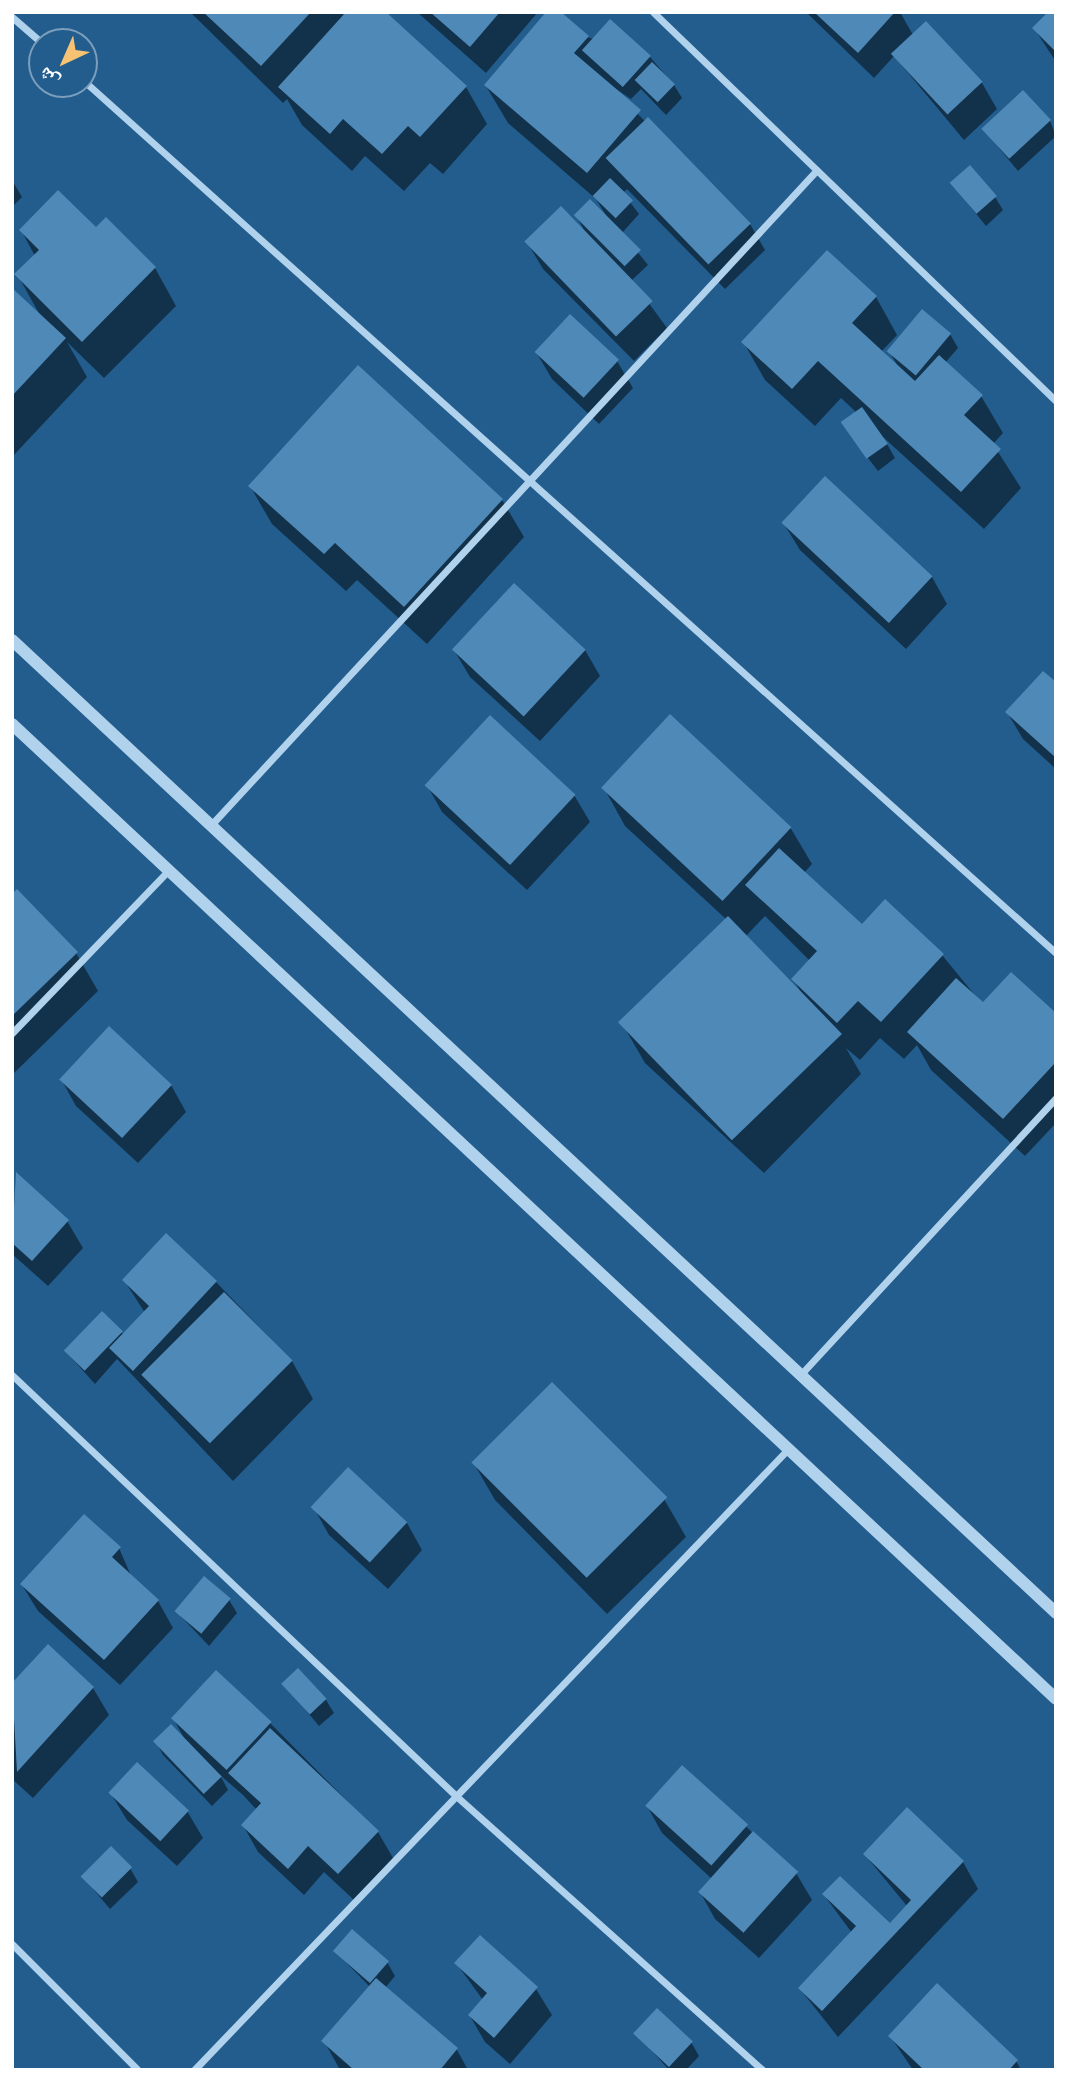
<!DOCTYPE html>
<meta charset="utf-8">
<style>
body{margin:0}
#map{position:relative;width:1068px;height:2082px;overflow:hidden;background:#225d8e;font-family:"Source Sans 3","Noto Naskh Arabic",sans-serif}
div>[style]{position:absolute}
[style*='--x']{left:calc(var(--x)*1px);top:calc(var(--y)*1px);width:calc(var(--w)*1px);rotate:calc(var(--a)*1deg)}
.shadow>*{inset:0;background:#0007}
.building>*{inset:0;background:#4f89b7;transform-origin:0 0}
.minor>*{height:7px;margin:-3.5px;padding:0 3.5px;transform-origin:3.5px;border-radius:3.5px;background:#b1d2ec}
.tertiary>*{height:12px;margin:-6px;padding:0 6px;transform-origin:6px;border-radius:6px;background:#b1d2ec}
span{translate:-50% -50%;white-space:nowrap;text-align:center;line-height:1.15;-webkit-text-stroke:5px #225d8e;paint-order:stroke}
.frame{position:absolute;inset:0;border:14px solid #fff;pointer-events:none}
.north{position:absolute;left:28px;top:28px;width:70px;height:70px;box-sizing:border-box;background:#225d8e;border:2px solid #7a9ebb;border-radius:50%;rotate:224deg;font-size:19px;font-weight:700;line-height:28px;text-align:center;color:#fff}
.north::after{content:'';display:block;margin:auto;width:24px;height:32px;background:#f8c273;clip-path:polygon(50% 0,100% 100%,50% 72%,0 100%)}
</style>
<div id="map">
<div class="shadow">
<div style="clip-path:polygon(190px 12px,339px 12px,466px 87px,487px 124px,443px 174px,430px 163px,404px 191px,365px 156px,352px 171px,302px 125px,287px 99px,283px 103px)"></div>
<div style="clip-path:polygon(417px 12px,538px 12px,486px 73px)"></div>
<div style="clip-path:polygon(806px 12px,900px 12px,913px 35px,982px 83px,997px 109px,964px 140px,894px 56px,874px 78px)"></div>
<div style="clip-path:polygon(1056px 12px,1056px 62px,1034px 28px)"></div>
<div style="clip-path:polygon(587px 37px,650px 57px,674px 85px,682px 98px,666px 115px,641px 89px,631px 99px,604px 81px,750px 224px,765px 250px,725px 289px,627px 189px,623px 193px,639px 214px,622px 233px,648px 265px,632px 280px,667px 328px,634px 361px,543px 269px,527px 242px,585px 232px,576px 215px,605px 214px,596px 199px,508px 123px,486px 86px)"></div>
<div style="clip-path:polygon(1050px 121px,1056px 136px,1018px 171px,984px 130px)"></div>
<div style="clip-path:polygon(12px 180px,22px 197px,12px 207px)"></div>
<div style="clip-path:polygon(952px 184px,995px 197px,1003px 210px,986px 226px)"></div>
<div style="clip-path:polygon(21px 230px,155px 268px,176px 306px,104px 378px,67px 342px,87px 377px,12px 457px,12px 291px,40px 315px,17px 274px,35px 256px)"></div>
<div style="clip-path:polygon(876px 297px,897px 335px,881px 352px,899px 368px,889px 351px,922px 312px,950px 334px,958px 348px,945px 363px,981px 396px,1003px 433px,993px 444px,1021px 488px,984px 529px,883px 437px,895px 458px,878px 471px,851px 436px,857px 413px,841px 398px,815px 426px,765px 380px,744px 343px)"></div>
<div style="clip-path:polygon(536px 352px,617px 361px,633px 388px,599px 424px,552px 379px)"></div>
<div style="clip-path:polygon(250px 486px,502px 500px,524px 537px,427px 644px,357px 580px,346px 591px,272px 524px)"></div>
<div style="clip-path:polygon(784px 524px,932px 577px,947px 604px,906px 649px,800px 550px)"></div>
<div style="clip-path:polygon(454px 650px,585px 650px,600px 676px,540px 741px,470px 677px)"></div>
<div style="clip-path:polygon(1056px 685px,1056px 769px,1023px 739px,1007px 712px)"></div>
<div style="clip-path:polygon(427px 785px,574px 795px,590px 822px,527px 890px,442px 812px)"></div>
<div style="clip-path:polygon(evenodd,604px 788px,790px 827px,812px 864px,804px 873px,862px 927px,942px 955px,983px 1005px,1056px 1016px,1056px 1123px,1025px 1156px,931px 1070px,917px 1045px,904px 1059px,880px 1038px,860px 1060px,846px 1048px,861px 1074px,764px 1173px,645px 1063px,623px 1025px,727px 920px,625px 826px,604px 788px,765px 916px,810px 961px,793px 979px,802px 994px,745px 937px,765px 916px)"></div>
<div style="clip-path:polygon(12px 896px,76px 953px,98px 991px,12px 1075px)"></div>
<div style="clip-path:polygon(61px 1079px,171px 1085px,186px 1112px,138px 1163px,76px 1106px)"></div>
<div style="clip-path:polygon(16px 1174px,67px 1221px,83px 1248px,48px 1286px,12px 1254px)"></div>
<div style="clip-path:polygon(124px 1280px,216px 1282px,292px 1361px,313px 1399px,233px 1481px,117px 1359px,95px 1384px,67px 1353px,102px 1314px,124px 1335px,145px 1313px)"></div>
<div style="clip-path:polygon(473px 1462px,664px 1499px,686px 1537px,607px 1614px,495px 1500px)"></div>
<div style="clip-path:polygon(348px 1470px,407px 1523px,422px 1550px,388px 1589px,329px 1535px,314px 1508px)"></div>
<div style="clip-path:polygon(119px 1548px,132px 1578px,158px 1601px,173px 1628px,120px 1685px,38px 1611px,22px 1585px)"></div>
<div style="clip-path:polygon(229px 1600px,237px 1613px,209px 1646px,176px 1611px)"></div>
<div style="clip-path:polygon(48px 1647px,93px 1688px,109px 1715px,33px 1798px,12px 1779px,12px 1686px)"></div>
<div style="clip-path:polygon(284px 1684px,326px 1700px,334px 1713px,319px 1726px)"></div>
<div style="clip-path:polygon(173px 1718px,270px 1723px,378px 1832px,393px 1858px,354px 1900px,324px 1872px,304px 1895px,258px 1852px,243px 1825px,257px 1810px,243px 1795px,220px 1775px,228px 1790px,212px 1806px,163px 1755px,156px 1742px,184px 1738px)"></div>
<div style="clip-path:polygon(682px 1767px,796px 1873px,812px 1900px,759px 1958px,715px 1919px,700px 1892px,712px 1879px,662px 1833px,647px 1806px)"></div>
<div style="clip-path:polygon(111px 1794px,187px 1811px,203px 1838px,177px 1866px,127px 1820px)"></div>
<div style="clip-path:polygon(865px 1855px,963px 1862px,978px 1889px,838px 2037px,800px 1989px,852px 1933px,824px 1895px,890px 1925px,907px 1906px)"></div>
<div style="clip-path:polygon(130px 1868px,138px 1882px,110px 1909px,83px 1877px)"></div>
<div style="clip-path:polygon(335px 1951px,387px 1962px,395px 1976px,385px 1988px,457px 2050px,468px 2070px,339px 2068px,324px 2041px,370px 1987px)"></div>
<div style="clip-path:polygon(456px 1963px,536px 1989px,552px 2015px,510px 2064px,485px 2042px,470px 2016px,483px 2000px)"></div>
<div style="clip-path:polygon(636px 2033px,691px 2042px,699px 2056px,686px 2070px,669px 2070px)"></div>
<div style="clip-path:polygon(890px 2036px,1016px 2061px,1021px 2070px,913px 2070px)"></div>
</div>
<div class="building">
<div style="clip-path:polygon(203px 12px,311px 12px,261px 66px)"></div>
<div style="clip-path:polygon(346px 12px,386px 12px,467px 86px,420px 137px,408px 126px,382px 154px,343px 119px,330px 134px,278px 87px)"></div>
<div style="clip-path:polygon(430px 12px,500px 12px,470px 47px)"></div>
<div style="clip-path:polygon(546px 12px,561px 12px,589px 36px,574px 53px,641px 110px,587px 173px,484px 85px)"></div>
<div style="clip-path:polygon(814px 12px,895px 12px,858px 53px)"></div>
<div style="clip-path:polygon(1048px 12px,1056px 12px,1056px 52px,1032px 28px)"></div>
<div style="left:610px;top:19px;width:55px;height:42px;rotate:42deg"></div>
<div style="left:926px;top:21px;width:83px;height:48px;rotate:47deg"></div>
<div style="left:652px;top:62px;width:32px;height:25px;rotate:44deg"></div>
<div style="left:1023px;top:90px;width:41px;height:57px;rotate:47deg"></div>
<div style="left:648px;top:117px;width:148px;height:59px;rotate:46deg"></div>
<div style="left:970px;top:165px;width:41px;height:27px;rotate:49deg"></div>
<div style="left:610px;top:178px;width:32px;height:25px;rotate:44deg"></div>
<div style="clip-path:polygon(58px 190px,96px 227px,106px 217px,156px 267px,82px 342px,14px 274px,39px 250px,19px 230px)"></div>
<div style="left:590px;top:199px;width:72px;height:23px;rotate:45deg"></div>
<div style="left:561px;top:206px;width:132px;height:51px;rotate:46deg"></div>
<div style="clip-path:polygon(827px 250px,877px 296px,852px 323px,915px 381px,939px 355px,983px 395px,964px 415px,1001px 449px,961px 492px,818px 361px,792px 389px,741px 342px)"></div>
<div style="clip-path:polygon(12px 288px,66px 338px,12px 396px)"></div>
<div style="left:922px;top:309px;width:38px;height:55px;rotate:40deg"></div>
<div style="left:570px;top:314px;width:67px;height:52px;rotate:43deg"></div>
<div style="clip-path:polygon(358px 365px,503px 499px,404px 607px,335px 543px,324px 554px,248px 486px)"></div>
<div style="left:862px;top:407px;width:45px;height:26px;rotate:55deg"></div>
<div style="left:825px;top:476px;width:147px;height:64px;rotate:43deg"></div>
<div style="left:514px;top:583px;width:98px;height:91px;rotate:43deg"></div>
<div style="clip-path:polygon(1043px 671px,1056px 682px,1056px 758px,1005px 712px)"></div>
<div style="left:670px;top:714px;width:166px;height:101px;rotate:43deg"></div>
<div style="left:490px;top:715px;width:117px;height:96px;rotate:43deg"></div>
<div style="clip-path:polygon(779px 848px,862px 924px,885px 899px,944px 954px,881px 1022px,858px 1001px,837px 1023px,791px 979px,817px 951px,745px 885px)"></div>
<div style="clip-path:polygon(17px 889px,78px 952px,12px 1016px,12px 894px)"></div>
<div style="left:728px;top:916px;width:164px;height:153px;rotate:46deg"></div>
<div style="clip-path:polygon(1011px 972px,1056px 1013px,1056px 1062px,1003px 1119px,907px 1032px,956px 978px,983px 1002px)"></div>
<div style="left:109px;top:1026px;width:86px;height:73px;rotate:43deg"></div>
<div style="clip-path:polygon(16px 1172px,69px 1220px,32px 1261px,12px 1243px)"></div>
<div style="clip-path:polygon(166px 1233px,217px 1281px,133px 1371px,109px 1348px,149px 1306px,122px 1280px)"></div>
<div style="left:224px;top:1292px;width:97px;height:117px;rotate:45deg"></div>
<div style="left:102px;top:1311px;width:29px;height:55px;rotate:44deg"></div>
<div style="left:552px;top:1382px;width:163px;height:114px;rotate:45deg"></div>
<div style="left:348px;top:1467px;width:81px;height:55px;rotate:43deg"></div>
<div style="clip-path:polygon(84px 1514px,121px 1547px,112px 1557px,159px 1600px,104px 1660px,20px 1584px)"></div>
<div style="left:204px;top:1576px;width:35px;height:46px;rotate:40deg"></div>
<div style="clip-path:polygon(48px 1644px,94px 1687px,17px 1772px,12px 1683px)"></div>
<div style="left:298px;top:1668px;width:42px;height:23px;rotate:47deg"></div>
<div style="left:216px;top:1670px;width:76px;height:66px;rotate:43deg"></div>
<div style="left:171px;top:1724px;width:73px;height:25px;rotate:46deg"></div>
<div style="clip-path:polygon(270px 1728px,379px 1831px,338px 1874px,308px 1846px,288px 1869px,241px 1825px,261px 1803px,228px 1773px)"></div>
<div style="left:137px;top:1762px;width:71px;height:42px;rotate:43deg"></div>
<div style="left:682px;top:1765px;width:89px;height:55px;rotate:42deg"></div>
<div style="clip-path:polygon(907px 1807px,964px 1861px,822px 2011px,798px 1988px,856px 1926px,822px 1894px,840px 1876px,890px 1923px,911px 1900px,863px 1854px)"></div>
<div style="left:753px;top:1831px;width:61px;height:82px;rotate:42deg"></div>
<div style="left:111px;top:1846px;width:30px;height:43px;rotate:45deg"></div>
<div style="left:352px;top:1929px;width:49px;height:29px;rotate:41deg"></div>
<div style="clip-path:polygon(480px 1935px,538px 1987px,494px 2038px,468px 2015px,487px 1993px,454px 1963px)"></div>
<div style="clip-path:polygon(376px 1978px,458px 2048px,440px 2070px,354px 2070px,321px 2041px)"></div>
<div style="clip-path:polygon(937px 1983px,1018px 2060px,1009px 2070px,924px 2070px,888px 2036px)"></div>
<div style="left:657px;top:2008px;width:49px;height:35px;rotate:43deg"></div>
</div>
<div class="minor">
<div style="--x:653;--y:12;--w:560;--a:43.99"></div>
<div style="--x:12;--y:17;--w:40;--a:41"></div>
<div style="--x:84;--y:81;--w:1306;--a:41.9"></div>
<div style="--x:211;--y:825;--w:892;--a:-47.23"></div>
<div style="--x:12;--y:1033;--w:226;--a:-46.1"></div>
<div style="--x:803;--y:1372;--w:373;--a:-47.3"></div>
<div style="--x:12;--y:1375;--w:610;--a:43.47"></div>
<div style="--x:455;--y:1795;--w:413;--a:41.8"></div>
<div style="--x:12;--y:1944;--w:178;--a:45"></div>
<div style="--x:194;--y:2070;--w:861;--a:-46.27"></div>
</div>
<div class="tertiary">
<div style="--x:12;--y:640;--w:1427;--a:42.98"></div>
<div style="--x:12;--y:724;--w:1428;--a:43.04"></div>
</div>
<div class="frame"></div>
<div class="north">ش</div>
</div>
